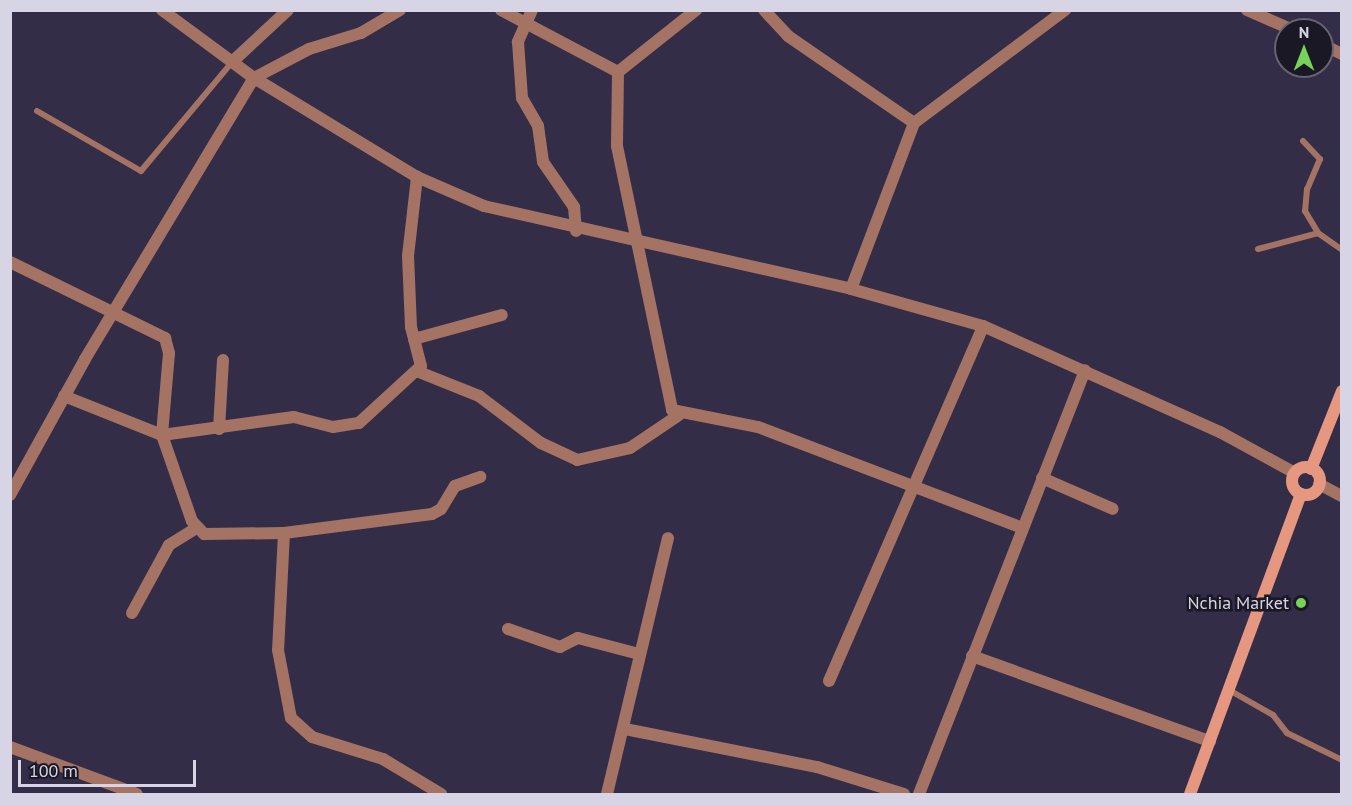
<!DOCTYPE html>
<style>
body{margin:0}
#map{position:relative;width:1352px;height:805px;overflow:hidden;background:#332d48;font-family:"PT Sans",sans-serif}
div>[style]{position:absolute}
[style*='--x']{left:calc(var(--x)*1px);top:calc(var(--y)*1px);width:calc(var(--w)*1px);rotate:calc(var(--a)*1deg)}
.service>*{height:6px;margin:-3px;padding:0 3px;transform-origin:3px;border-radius:3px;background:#a57364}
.minor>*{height:12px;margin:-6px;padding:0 6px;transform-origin:6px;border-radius:6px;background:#a57364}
.tertiary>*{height:12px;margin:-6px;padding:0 6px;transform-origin:6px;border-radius:6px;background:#a57364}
.secondary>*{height:12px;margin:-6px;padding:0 6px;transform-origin:6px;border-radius:6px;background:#e6977f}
.secondary>.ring{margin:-6px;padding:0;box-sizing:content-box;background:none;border:12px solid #e6977f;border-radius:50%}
.dots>*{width:16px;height:16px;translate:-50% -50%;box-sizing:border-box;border:3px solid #1a1824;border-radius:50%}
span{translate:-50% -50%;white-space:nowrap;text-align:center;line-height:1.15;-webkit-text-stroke:5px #1a1824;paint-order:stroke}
.poi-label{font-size:18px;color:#d7d4e6}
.right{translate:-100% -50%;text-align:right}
.frame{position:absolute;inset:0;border:12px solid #d7d4e6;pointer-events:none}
.north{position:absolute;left:1274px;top:18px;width:60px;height:60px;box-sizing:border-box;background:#1a1824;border:2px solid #666372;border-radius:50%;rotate:0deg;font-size:16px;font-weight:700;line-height:24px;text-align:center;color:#d7d4e6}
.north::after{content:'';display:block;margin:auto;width:21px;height:27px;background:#77d259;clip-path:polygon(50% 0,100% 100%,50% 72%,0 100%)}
.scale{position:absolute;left:18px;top:760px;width:178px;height:27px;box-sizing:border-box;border:3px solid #d7d4e6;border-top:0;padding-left:8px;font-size:18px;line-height:21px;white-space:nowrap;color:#d7d4e6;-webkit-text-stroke:4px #1a1824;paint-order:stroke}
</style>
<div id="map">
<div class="service">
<div style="--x:37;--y:111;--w:120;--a:30"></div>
<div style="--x:141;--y:171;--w:142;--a:-50.1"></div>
<div style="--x:1303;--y:141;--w:25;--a:47"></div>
<div style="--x:1320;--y:159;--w:33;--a:113"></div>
<div style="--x:1307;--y:189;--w:22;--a:95"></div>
<div style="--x:1305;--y:211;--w:26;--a:59"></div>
<div style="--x:1318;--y:233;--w:29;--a:35"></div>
<div style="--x:1258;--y:249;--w:62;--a:-14.9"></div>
<div style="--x:1229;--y:690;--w:51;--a:29.6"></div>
<div style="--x:1273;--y:715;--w:23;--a:52"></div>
<div style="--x:1287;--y:733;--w:61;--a:26.1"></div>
</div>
<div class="minor">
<div style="--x:501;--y:10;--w:132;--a:27.9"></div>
<div style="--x:618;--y:72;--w:100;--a:-38.5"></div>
<div style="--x:532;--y:10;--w:35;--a:114"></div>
<div style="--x:518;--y:42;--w:56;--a:85.9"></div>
<div style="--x:522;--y:98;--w:32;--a:60"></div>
<div style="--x:538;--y:126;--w:36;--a:82"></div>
<div style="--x:543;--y:162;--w:55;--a:55.4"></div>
<div style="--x:574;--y:207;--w:24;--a:85"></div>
<div style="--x:764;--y:10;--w:35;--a:47"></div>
<div style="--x:788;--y:36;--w:153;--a:34.6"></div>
<div style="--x:1247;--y:10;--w:50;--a:23.5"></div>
<div style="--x:1322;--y:44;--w:22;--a:27"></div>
<div style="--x:232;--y:62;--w:76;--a:-42.9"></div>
<div style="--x:618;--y:72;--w:74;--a:90.8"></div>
<div style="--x:617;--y:146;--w:270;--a:78.2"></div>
<div style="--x:672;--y:410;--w:88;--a:11.2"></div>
<div style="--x:758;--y:427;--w:283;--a:20.9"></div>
<div style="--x:10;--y:262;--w:173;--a:26.1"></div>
<div style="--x:165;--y:338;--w:16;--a:75"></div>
<div style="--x:169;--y:353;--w:82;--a:94.9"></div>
<div style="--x:162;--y:435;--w:91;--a:70.8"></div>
<div style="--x:192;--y:521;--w:18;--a:47"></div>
<div style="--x:204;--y:534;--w:80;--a:-0.7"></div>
<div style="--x:284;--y:533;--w:149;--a:-7.3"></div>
<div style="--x:432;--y:514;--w:10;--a:-29"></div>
<div style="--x:441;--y:509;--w:27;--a:-59"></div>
<div style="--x:455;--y:486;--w:27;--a:-20"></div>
<div style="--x:851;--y:289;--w:178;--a:-69.2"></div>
<div style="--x:914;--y:123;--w:189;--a:-36.8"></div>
<div style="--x:414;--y:339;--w:91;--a:-15.3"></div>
<div style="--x:419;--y:372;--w:65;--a:21.8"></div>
<div style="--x:479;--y:396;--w:78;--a:37.2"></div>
<div style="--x:541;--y:443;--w:40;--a:25"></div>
<div style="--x:577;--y:460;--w:54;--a:-12.8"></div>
<div style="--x:630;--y:448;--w:59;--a:-34"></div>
<div style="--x:64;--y:396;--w:105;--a:21.7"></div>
<div style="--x:162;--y:435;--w:133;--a:-7.8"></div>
<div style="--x:294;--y:417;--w:40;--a:14.4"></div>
<div style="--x:333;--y:427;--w:26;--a:-9"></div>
<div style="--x:359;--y:423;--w:84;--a:-42.6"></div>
<div style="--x:421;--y:366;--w:40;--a:-104.4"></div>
<div style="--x:411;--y:327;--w:71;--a:-92.4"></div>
<div style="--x:408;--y:256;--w:80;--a:-83.5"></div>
<div style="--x:219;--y:429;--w:69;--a:-86.7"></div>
<div style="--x:1042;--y:478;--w:77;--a:23.6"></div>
<div style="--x:10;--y:495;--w:155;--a:-61.1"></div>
<div style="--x:85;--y:359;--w:328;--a:-59"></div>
<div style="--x:254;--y:78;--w:62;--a:-27.8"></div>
<div style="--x:309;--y:49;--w:54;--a:-17.1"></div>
<div style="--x:361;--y:33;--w:45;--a:-30.5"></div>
<div style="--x:284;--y:533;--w:117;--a:92.9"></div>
<div style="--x:278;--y:650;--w:69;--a:79.2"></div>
<div style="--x:291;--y:718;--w:28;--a:42"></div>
<div style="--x:312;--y:737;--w:74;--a:17.2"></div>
<div style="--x:383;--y:759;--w:68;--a:31.1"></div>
<div style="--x:132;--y:613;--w:77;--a:-61.4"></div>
<div style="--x:169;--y:545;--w:32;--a:-32"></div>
<div style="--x:508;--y:629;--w:55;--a:19.1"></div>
<div style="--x:560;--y:647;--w:20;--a:-27"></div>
<div style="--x:578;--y:638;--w:63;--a:14.7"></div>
<div style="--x:972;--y:656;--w:253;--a:19.7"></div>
<div style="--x:829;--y:681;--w:387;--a:-66.5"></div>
<div style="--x:625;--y:729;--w:196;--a:11.2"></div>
<div style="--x:817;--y:767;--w:91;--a:17.2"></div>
<div style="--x:10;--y:747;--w:135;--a:20.3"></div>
<div style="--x:607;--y:794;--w:263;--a:-76.6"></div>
<div style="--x:919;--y:794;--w:455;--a:-68.6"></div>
</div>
<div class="tertiary">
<div style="--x:162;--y:10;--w:114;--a:36.5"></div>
<div style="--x:254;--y:78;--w:191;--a:31.3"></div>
<div style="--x:417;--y:177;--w:73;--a:23.4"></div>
<div style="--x:484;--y:206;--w:376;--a:12.7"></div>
<div style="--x:851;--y:289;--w:137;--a:15.7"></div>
<div style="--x:983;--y:326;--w:260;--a:24.1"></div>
<div style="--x:1220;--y:432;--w:85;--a:28.7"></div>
<div style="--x:1319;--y:484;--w:26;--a:28"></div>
</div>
<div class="secondary">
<div class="ring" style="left:1292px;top:467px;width:16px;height:16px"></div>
<div style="--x:1311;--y:469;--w:84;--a:-68.3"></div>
<div style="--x:1190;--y:794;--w:320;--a:-69.7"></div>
</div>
<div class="dots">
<div style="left:1301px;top:603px;background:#77d259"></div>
</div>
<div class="poi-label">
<span class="right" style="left:1289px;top:603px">Nchia Market</span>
</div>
<div class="frame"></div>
<div class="north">N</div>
<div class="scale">100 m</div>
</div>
